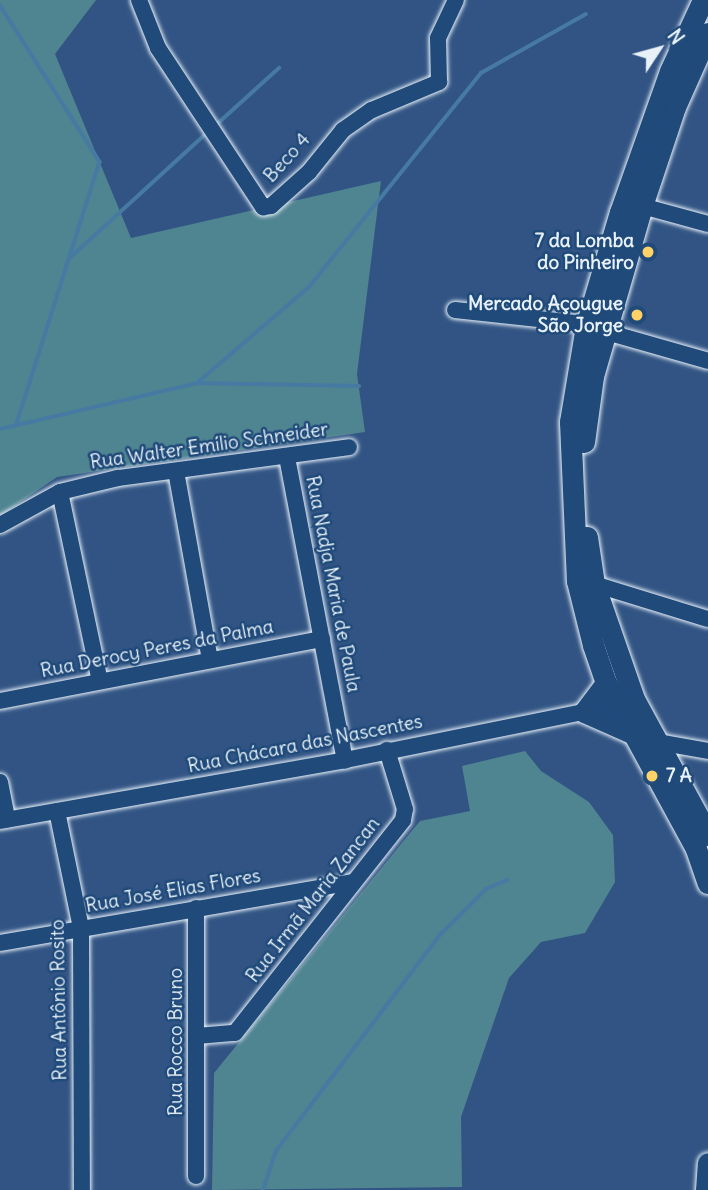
<!DOCTYPE html>
<meta charset="utf-8">
<style>
body{margin:0}
#map{position:relative;width:708px;height:1190px;overflow:hidden;background:#315484;font-family:Delius,sans-serif}
div>[style]{position:absolute}
[style*='--x']{left:calc(var(--x)*1px);top:calc(var(--y)*1px);width:calc(var(--w)*1px);rotate:calc(var(--a)*1deg)}
.green>*{inset:0;background:#4f8491}
.stream>*{height:3.5px;margin:-1.75px;padding:0 1.75px;transform-origin:1.75px;border-radius:1.75px;background:#467aa3}
.roads{filter:drop-shadow(0 0 2px #e8f1f8) drop-shadow(0 0 2px #e8f1f8)}
.minor>*{height:16px;margin:-8px;padding:0 8px;transform-origin:8px;border-radius:8px;background:#1f4a7a}
.major>*{height:21px;margin:-10.5px;padding:0 10.5px;transform-origin:10.5px;border-radius:10.5px;background:#1f4a7a}
.dots>*{width:19px;height:19px;translate:-50% -50%;box-sizing:border-box;border:4px solid #1f4a7a;border-radius:50%}
span{translate:-50% -50%;white-space:nowrap;text-align:center;line-height:1.15;-webkit-text-stroke:5px #1f4a7a;paint-order:stroke}
.street-label{font-size:19px;color:#e8f1f8}
.poi-label{font-size:19px;color:#e8f1f8;font-weight:700}
.right{translate:-100% -50%;text-align:right}
.left{translate:0 -50%;text-align:left}
.north{position:absolute;left:624px;top:14px;width:70px;height:70px;-webkit-text-stroke:5px #1f4a7a;paint-order:stroke;rotate:54deg;font-size:19px;font-weight:700;line-height:28px;text-align:center;color:#e8f1f8}
.north::after{content:'';display:block;margin:auto;width:24px;height:32px;background:#e8f1f8;clip-path:polygon(50% 0,100% 100%,50% 72%,0 100%)}
</style>
<div id="map">
<div class="green">
<div style="clip-path:polygon(0 0,96px 0,55px 54px,131px 238px,381px 181px,357px 374px,365px 432px,57px 477px,0 516px)"></div>
<div style="clip-path:polygon(525px 751px,541px 771px,589px 802px,613px 835px,615px 882px,585px 933px,541px 942px,509px 978px,461px 1117px,462px 1187px,212px 1190px,214px 1073px,420px 821px,470px 811px,462px 766px)"></div>
</div>
<div class="stream">
<div style="--x:0;--y:5;--w:186;--a:57.5"></div>
<div style="--x:100;--y:162;--w:274;--a:107.6"></div>
<div style="--x:216;--y:125;--w:85;--a:-42.1"></div>
<div style="--x:71;--y:257;--w:184;--a:-42.4"></div>
<div style="--x:197;--y:383;--w:148;--a:-40.6"></div>
<div style="--x:309;--y:287;--w:275;--a:-51.2"></div>
<div style="--x:481;--y:73;--w:120;--a:-29.3"></div>
<div style="--x:0;--y:429;--w:202;--a:-13.1"></div>
<div style="--x:197;--y:383;--w:162;--a:1.1"></div>
<div style="--x:263;--y:1190;--w:41;--a:-71.6"></div>
<div style="--x:276;--y:1151;--w:273;--a:-52.8"></div>
<div style="--x:441;--y:934;--w:64;--a:-45"></div>
<div style="--x:486;--y:889;--w:23;--a:-23"></div>
</div>
<div class="roads">
<div class="minor">
<div style="--x:139;--y:0;--w:52;--a:68.4"></div>
<div style="--x:158;--y:48;--w:191;--a:56.6"></div>
<div style="--x:263;--y:207;--w:8;--a:-7"></div>
<div style="--x:271;--y:206;--w:51;--a:-41.8"></div>
<div style="--x:309;--y:172;--w:54;--a:-51"></div>
<div style="--x:343;--y:130;--w:35;--a:-35"></div>
<div style="--x:372;--y:110;--w:73;--a:-22.7"></div>
<div style="--x:439;--y:82;--w:44;--a:-91.3"></div>
<div style="--x:438;--y:38;--w:42;--a:-64.7"></div>
<div style="--x:642;--y:206;--w:68;--a:15.3"></div>
<div style="--x:455;--y:310;--w:121;--a:6.2"></div>
<div style="--x:575;--y:323;--w:138;--a:15.9"></div>
<div style="--x:287;--y:457;--w:309;--a:79.2"></div>
<div style="--x:176;--y:471;--w:192;--a:79.8"></div>
<div style="--x:60;--y:492;--w:193;--a:78.1"></div>
<div style="--x:0;--y:525;--w:68;--a:-28.8"></div>
<div style="--x:60;--y:492;--w:60;--a:-13.6"></div>
<div style="--x:118;--y:478;--w:233;--a:-7.6"></div>
<div style="--x:594;--y:584;--w:119;--a:17.1"></div>
<div style="--x:0;--y:701;--w:328;--a:-10.9"></div>
<div style="--x:658;--y:742;--w:51;--a:10.2"></div>
<div style="--x:0;--y:782;--w:38;--a:79"></div>
<div style="--x:57;--y:811;--w:119;--a:78.4"></div>
<div style="--x:81;--y:928;--w:262;--a:89.8"></div>
<div style="--x:0;--y:821;--w:350;--a:-10"></div>
<div style="--x:345;--y:760;--w:278;--a:-11.4"></div>
<div style="--x:196;--y:908;--w:268;--a:90"></div>
<div style="--x:0;--y:943;--w:357;--a:-9.8"></div>
<div style="--x:197;--y:1036;--w:38;--a:-5"></div>
<div style="--x:235;--y:1033;--w:271;--a:-51.7"></div>
<div style="--x:403;--y:820;--w:11;--a:-80"></div>
<div style="--x:405;--y:809;--w:62;--a:-107"></div>
</div>
<div class="major">
<div style="--x:703;--y:0;--w:78;--a:114.9"></div>
<div style="--x:670;--y:71;--w:150;--a:109.5"></div>
<div style="--x:620;--y:212;--w:119;--a:106.6"></div>
<div style="--x:586;--y:326;--w:97;--a:99.5"></div>
<div style="--x:570;--y:422;--w:159;--a:87.5"></div>
<div style="--x:577;--y:581;--w:66;--a:76"></div>
<div style="--x:593;--y:645;--w:40;--a:71.1"></div>
<div style="--x:606;--y:683;--w:189;--a:61.5"></div>
<div style="--x:696;--y:849;--w:36;--a:71"></div>
<div style="--x:584;--y:442;--w:67;--a:-82.2"></div>
<div style="--x:593;--y:376;--w:177;--a:-73.9"></div>
<div style="--x:642;--y:206;--w:104;--a:-71.6"></div>
<div style="--x:675;--y:107;--w:81;--a:-66"></div>
<div style="--x:587;--y:537;--w:48;--a:81.5"></div>
<div style="--x:594;--y:584;--w:122;--a:70.8"></div>
<div style="--x:634;--y:699;--w:155;--a:61.4"></div>
<div style="--x:606;--y:683;--w:36;--a:127"></div>
<div style="--x:584;--y:712;--w:55;--a:23.7"></div>
<div style="--x:706;--y:1190;--w:27;--a:-86"></div>
</div>
</div>
<div class="dots">
<div style="left:648px;top:252px;background:#ffd166"></div>
<div style="left:637px;top:315px;background:#ffd166"></div>
<div style="left:652px;top:776px;background:#ffd166"></div>
</div>
<div class="street-label">
<span style="left:287px;top:158px;rotate:-48deg">Beco 4</span>
<span style="left:209px;top:446px;rotate:-8deg">Rua Walter Emílio Schneider</span>
<span style="left:333px;top:584px;rotate:79deg">Rua Nadja Maria de Paula</span>
<span style="left:157px;top:649px;rotate:-11deg">Rua Derocy Peres da Palma</span>
<span style="left:305px;top:744px;rotate:-11deg">Rua Chácara das Nascentes</span>
<span style="left:173px;top:891px;rotate:-10deg">Rua José Elias Flores</span>
<span style="left:313px;top:900px;rotate:-52deg">Rua Irmã Maria Zancan</span>
<span style="left:59px;top:1000px;rotate:-91deg">Rua Antônio Rosito</span>
<span style="left:176px;top:1042px;rotate:-90deg">Rua Rocco Bruno</span>
</div>
<div class="poi-label">
<span class="right" style="left:634px;top:252px">7 da Lomba<br>do Pinheiro</span>
<span class="right" style="left:623px;top:315px">Mercado Açougue<br>São Jorge</span>
<span class="left" style="left:666px;top:776px">7 A</span>
</div>
<div class="north">N</div>
</div>
